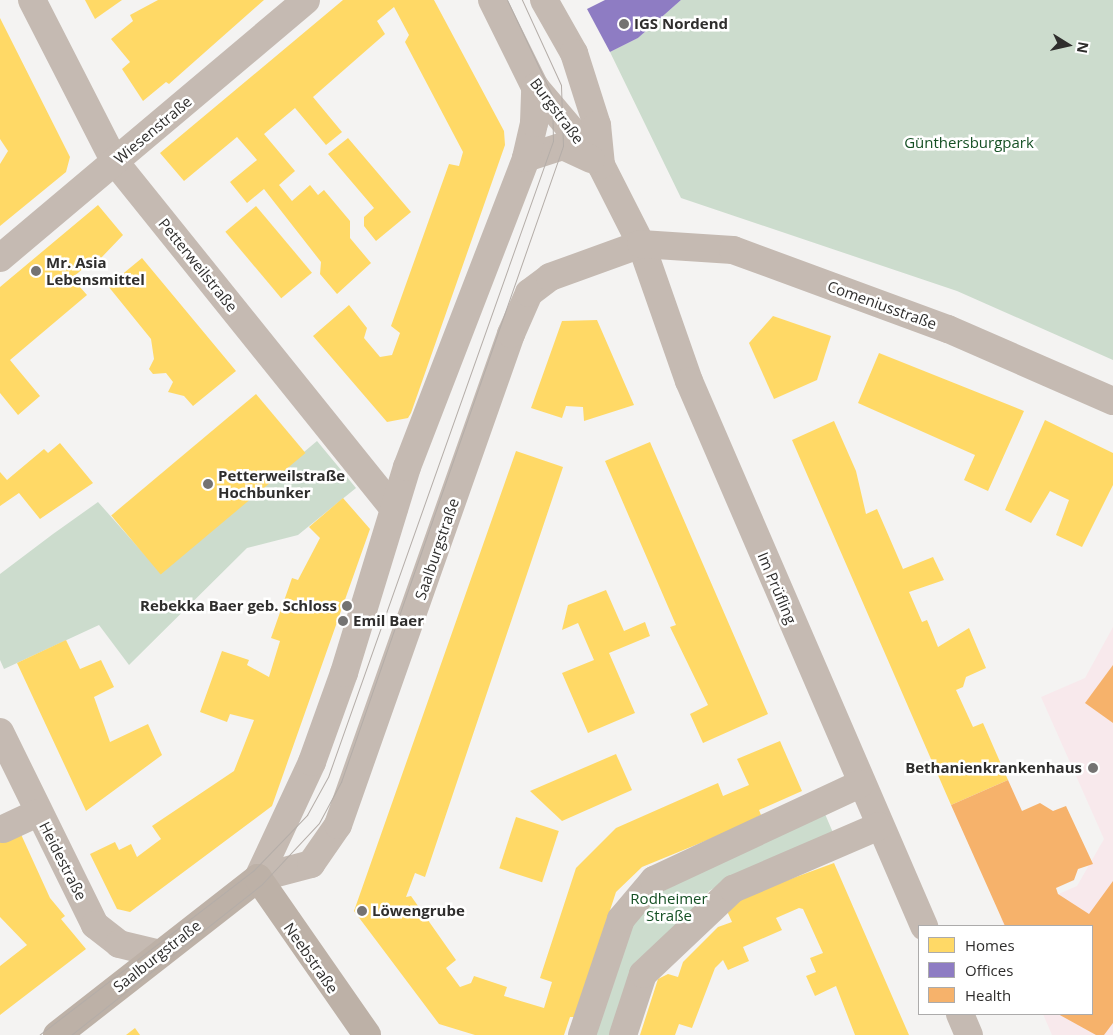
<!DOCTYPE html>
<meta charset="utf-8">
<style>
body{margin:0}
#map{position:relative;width:1113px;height:1035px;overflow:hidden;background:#f4f3f2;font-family:"Open Sans",sans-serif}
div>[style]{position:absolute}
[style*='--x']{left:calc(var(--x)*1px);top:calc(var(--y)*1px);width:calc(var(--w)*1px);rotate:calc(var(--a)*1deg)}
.medical>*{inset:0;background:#f8e9ec}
.green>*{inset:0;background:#ccdccd}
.homes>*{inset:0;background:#ffd966;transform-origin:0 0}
.offices>*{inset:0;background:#8e7cc3}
.health>*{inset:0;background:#f6b26b}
.minor>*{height:28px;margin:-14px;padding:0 14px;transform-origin:14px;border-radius:14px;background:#c5bab2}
.major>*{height:28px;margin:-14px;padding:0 14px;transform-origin:14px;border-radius:14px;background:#bdb1a7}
.tram>*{height:1px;margin:-0.5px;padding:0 0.5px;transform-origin:0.5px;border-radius:0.5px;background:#b4ada8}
.dots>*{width:14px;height:14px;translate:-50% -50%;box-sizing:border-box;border:2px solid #fff;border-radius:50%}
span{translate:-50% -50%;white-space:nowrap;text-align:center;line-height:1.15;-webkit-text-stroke:5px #fff;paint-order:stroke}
.poi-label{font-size:15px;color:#2f2e2d;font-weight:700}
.left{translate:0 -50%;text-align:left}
.right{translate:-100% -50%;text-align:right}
.street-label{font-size:15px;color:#2f2e2d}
.park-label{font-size:15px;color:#155024}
.legend{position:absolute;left:918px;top:925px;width:175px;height:90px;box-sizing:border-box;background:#fff;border:1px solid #acabab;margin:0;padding:6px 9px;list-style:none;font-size:15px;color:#2f2e2d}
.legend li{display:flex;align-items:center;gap:10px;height:25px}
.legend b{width:25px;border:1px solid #acabab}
.north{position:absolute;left:1043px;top:20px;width:50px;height:50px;-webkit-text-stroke:4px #fff;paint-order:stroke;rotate:100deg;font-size:14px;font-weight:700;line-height:20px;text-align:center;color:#2f2e2d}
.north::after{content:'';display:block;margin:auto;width:18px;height:22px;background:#2f2e2d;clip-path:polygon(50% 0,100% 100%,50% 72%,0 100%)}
</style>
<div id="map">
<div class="medical">
<div style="clip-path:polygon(1113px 627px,1113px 1035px,1052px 1035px,1043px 1014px,1092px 1014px,1092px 926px,1004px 926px,1001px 919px,1077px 886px,1104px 839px,1041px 697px,1085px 678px)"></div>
</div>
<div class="green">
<div style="clip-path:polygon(681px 0,1113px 0,1113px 360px,957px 291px,681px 198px,610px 52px,638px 38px)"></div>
<div style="clip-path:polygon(317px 441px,356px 488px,298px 535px,247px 548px,129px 665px,99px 625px,4px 669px,0 660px,0 574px,53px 534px,98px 502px,161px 573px)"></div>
<div style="clip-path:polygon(822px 807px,834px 835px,744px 871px,709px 891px,614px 1035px,589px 1035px,624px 925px,644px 901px)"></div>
</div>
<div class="homes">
<div style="clip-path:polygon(85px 0,122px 0,95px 19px)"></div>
<div style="clip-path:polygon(158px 0,264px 0,169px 84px,166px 82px,143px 101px,122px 69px,130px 62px,111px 39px,133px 21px,130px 15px)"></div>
<div style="clip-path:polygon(343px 0,434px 0,504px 131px,505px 145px,411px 413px,408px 418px,387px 422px,313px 336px,349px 305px,367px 328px,364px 338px,380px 357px,392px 355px,400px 333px,391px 326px,449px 164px,459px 166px,463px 152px,405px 42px,409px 35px,394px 7px,377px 21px,385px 34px,313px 97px,342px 132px,326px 145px,295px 108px,264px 134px,295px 171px,279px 185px,292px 201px,310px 185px,318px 195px,324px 190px,350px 221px,350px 238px,371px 263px,337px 294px,320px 274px,321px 262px,264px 189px,247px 203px,230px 182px,257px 160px,237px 137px,184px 181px,160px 153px)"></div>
<div style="clip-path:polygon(0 18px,70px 157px,66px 172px,0 226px,0 164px,8px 151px,0 139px)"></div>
<div style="clip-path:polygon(348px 138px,411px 212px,376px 241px,364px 226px,364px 217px,374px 208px,328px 154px)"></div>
<div style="clip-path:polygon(98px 205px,123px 235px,101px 258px,99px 255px,72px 278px,87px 295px,10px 360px,40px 396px,18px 415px,0 393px,0 287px)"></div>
<div style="left:256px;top:206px;width:87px;height:40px;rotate:50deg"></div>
<div style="clip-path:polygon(142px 258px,236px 371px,193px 406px,184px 396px,168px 392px,173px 382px,166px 373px,153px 374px,149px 369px,154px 359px,151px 339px,108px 286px)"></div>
<div style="clip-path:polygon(773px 316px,831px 336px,817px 380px,774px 399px,749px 343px)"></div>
<div style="clip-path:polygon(597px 320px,634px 405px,584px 421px,583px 407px,566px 406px,562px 418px,531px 408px,562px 321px)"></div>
<div style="clip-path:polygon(879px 353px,1024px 411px,988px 491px,964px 480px,975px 455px,858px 403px)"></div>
<div style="left:256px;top:394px;width:77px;height:189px;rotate:50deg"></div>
<div style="clip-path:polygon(1045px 420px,1113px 453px,1113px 485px,1082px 547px,1056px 535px,1069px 500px,1050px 491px,1031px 523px,1005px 510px)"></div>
<div style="clip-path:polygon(834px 421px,856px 471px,866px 514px,877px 509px,903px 569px,933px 557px,944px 580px,909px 592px,922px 622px,927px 620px,938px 647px,969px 628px,986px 668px,966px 677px,963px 687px,956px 690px,973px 727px,983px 723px,1008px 780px,951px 805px,792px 440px)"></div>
<div style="clip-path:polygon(650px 442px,768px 714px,703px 743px,690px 714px,708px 705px,670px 627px,676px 625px,605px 461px)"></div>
<div style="clip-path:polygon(60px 443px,93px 483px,40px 519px,19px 493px,0 506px,0 472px,7px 480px,44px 449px,48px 453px)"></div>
<div style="clip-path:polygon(516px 451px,563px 467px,425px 877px,415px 873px,406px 897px,411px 896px,456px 960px,446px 968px,460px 987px,471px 983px,474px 976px,507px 987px,504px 996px,544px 1008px,552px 982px,540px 978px,576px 868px,616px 828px,718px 783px,723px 796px,749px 785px,737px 759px,780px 741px,802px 791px,759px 810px,761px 815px,737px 828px,642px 867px,616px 892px,575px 1017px,570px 1017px,564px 1035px,475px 1035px,439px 1024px,354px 911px)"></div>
<div style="clip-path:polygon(343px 498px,370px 529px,272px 806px,130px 912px,117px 909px,90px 854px,115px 842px,119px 850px,131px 844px,137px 857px,161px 839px,152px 826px,234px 771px,254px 720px,230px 714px,227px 722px,200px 712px,222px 651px,249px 660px,247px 665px,269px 677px,280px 641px,271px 638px,292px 578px,298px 580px,320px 538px,309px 527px)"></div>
<div style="clip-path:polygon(606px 590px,624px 631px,645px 622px,650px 636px,609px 653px,635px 713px,588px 733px,562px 673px,594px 660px,578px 623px,562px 630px,568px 605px)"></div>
<div style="clip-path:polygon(66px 640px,80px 669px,101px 660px,114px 687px,94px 697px,110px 742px,148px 724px,162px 755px,86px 811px,17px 663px)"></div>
<div style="clip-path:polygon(616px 754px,632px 790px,562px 821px,530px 791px)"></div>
<div style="left:516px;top:817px;width:45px;height:54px;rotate:18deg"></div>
<div style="clip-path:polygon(0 823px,19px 830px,50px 898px,65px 916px,61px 919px,86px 949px,0 1015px,0 966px,27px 945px,0 917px)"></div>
<div style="clip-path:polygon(834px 863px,909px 1035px,855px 1035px,836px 986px,815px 996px,806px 976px,816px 972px,810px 958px,823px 953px,803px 909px,799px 908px,776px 918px,782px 930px,743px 947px,749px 961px,728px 970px,723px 960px,715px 968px,692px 1028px,679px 1024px,675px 1035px,640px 1035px,658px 979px,668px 974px,678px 977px,683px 962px,718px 927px,732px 922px,727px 911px,731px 901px)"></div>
<div style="clip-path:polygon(135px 1028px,140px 1035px,126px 1035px)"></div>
</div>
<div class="offices">
<div style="clip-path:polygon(605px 0,681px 0,638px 38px,610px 52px,587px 9px)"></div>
</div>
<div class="health">
<div style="clip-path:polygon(1113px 665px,1113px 723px,1085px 703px)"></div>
<div style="clip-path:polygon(1008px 780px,1022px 811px,1040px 803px,1053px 811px,1066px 806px,1093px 864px,1078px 869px,1074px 880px,1056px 888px,1058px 894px,1089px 914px,1113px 881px,1113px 1023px,1104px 1035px,1096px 1035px,1058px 1014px,1092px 1014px,1092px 926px,1005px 926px,951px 805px)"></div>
</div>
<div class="minor">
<div style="--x:32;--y:0;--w:182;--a:62.9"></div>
<div style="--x:115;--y:162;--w:445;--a:51.2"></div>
<div style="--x:492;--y:0;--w:97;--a:63.7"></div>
<div style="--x:535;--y:87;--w:102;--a:49.8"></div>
<div style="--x:601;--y:165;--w:89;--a:63.1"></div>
<div style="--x:641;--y:244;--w:145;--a:70.7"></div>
<div style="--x:689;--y:381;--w:594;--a:66.67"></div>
<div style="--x:544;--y:0;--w:61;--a:60.5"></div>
<div style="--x:574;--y:53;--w:76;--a:72.3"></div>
<div style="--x:597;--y:125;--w:40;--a:84.3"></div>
<div style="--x:526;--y:158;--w:39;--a:-18"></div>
<div style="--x:563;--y:146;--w:31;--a:25"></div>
<div style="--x:0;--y:258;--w:400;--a:-40.1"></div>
<div style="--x:0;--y:732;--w:215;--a:63.8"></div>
<div style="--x:95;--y:925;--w:31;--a:38"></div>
<div style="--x:119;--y:944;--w:42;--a:13.7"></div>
<div style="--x:3;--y:829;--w:38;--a:-25"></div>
<div style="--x:258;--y:878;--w:55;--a:-14.8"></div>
<div style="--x:311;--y:864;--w:47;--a:-55.3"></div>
<div style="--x:338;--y:825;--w:521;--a:-70.59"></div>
<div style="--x:511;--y:334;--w:45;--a:-66.3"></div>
<div style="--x:529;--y:293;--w:26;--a:-37"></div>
<div style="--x:550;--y:277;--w:97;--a:-19.9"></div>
<div style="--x:641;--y:244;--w:92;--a:3.7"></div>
<div style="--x:733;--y:250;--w:229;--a:20.2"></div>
<div style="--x:948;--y:329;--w:180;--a:23.6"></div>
<div style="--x:258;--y:878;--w:128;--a:-65"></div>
<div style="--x:312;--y:762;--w:95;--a:-70.2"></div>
<div style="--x:344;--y:673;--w:215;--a:-73"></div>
<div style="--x:407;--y:467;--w:331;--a:-68.9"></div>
<div style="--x:526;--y:158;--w:36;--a:-77"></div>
<div style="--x:534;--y:123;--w:36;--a:-88"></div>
<div style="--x:960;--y:1014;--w:23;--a:67"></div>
<div style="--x:582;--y:1035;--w:122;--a:-71.4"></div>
<div style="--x:621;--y:919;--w:51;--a:-49.8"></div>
<div style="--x:654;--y:880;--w:227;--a:-25"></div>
<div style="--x:623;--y:1035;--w:64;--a:-71.8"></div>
<div style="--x:643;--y:974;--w:124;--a:-43.4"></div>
<div style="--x:733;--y:889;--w:159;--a:-23.3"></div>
</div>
<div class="major">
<div style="--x:57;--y:1035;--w:255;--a:-38"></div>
<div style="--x:258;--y:878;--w:191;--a:55.2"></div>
</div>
<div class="tram">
<div style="--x:39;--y:1035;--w:270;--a:-37.5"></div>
<div style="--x:253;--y:871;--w:78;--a:-46"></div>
<div style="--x:307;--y:815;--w:43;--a:-61.1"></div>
<div style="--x:328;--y:777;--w:675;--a:-70.52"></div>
<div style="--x:553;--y:141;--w:46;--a:-91.2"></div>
<div style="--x:552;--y:95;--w:105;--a:-115.3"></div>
<div style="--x:71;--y:1035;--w:243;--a:-38.3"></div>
<div style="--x:262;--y:884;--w:83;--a:-46.9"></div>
<div style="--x:319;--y:823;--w:47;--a:-61.8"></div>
<div style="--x:341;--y:782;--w:674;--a:-70.76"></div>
<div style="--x:563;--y:146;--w:61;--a:-91.9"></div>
<div style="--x:561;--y:85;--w:94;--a:-114.6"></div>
</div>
<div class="dots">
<div style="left:624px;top:24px;background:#747372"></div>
<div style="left:36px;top:271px;background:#747372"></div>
<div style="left:208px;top:484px;background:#747372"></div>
<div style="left:347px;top:606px;background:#747372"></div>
<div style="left:343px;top:621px;background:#747372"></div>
<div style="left:1093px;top:768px;background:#747372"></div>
<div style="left:362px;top:911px;background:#747372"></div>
</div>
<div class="poi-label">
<span class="left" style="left:634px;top:24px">IGS Nordend</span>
<span class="left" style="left:46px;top:271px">Mr. Asia<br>Lebensmittel</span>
<span class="left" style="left:218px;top:484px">Petterweilstraße<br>Hochbunker</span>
<span class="right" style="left:337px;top:606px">Rebekka Baer geb. Schloss</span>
<span class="left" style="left:353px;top:621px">Emil Baer</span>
<span class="right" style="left:1082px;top:768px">Bethanienkrankenhaus</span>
<span class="left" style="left:372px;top:911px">Löwengrube</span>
</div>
<div class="street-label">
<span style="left:557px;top:111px;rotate:53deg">Burgstraße</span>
<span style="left:153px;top:130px;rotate:-40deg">Wiesenstraße</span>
<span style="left:198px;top:265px;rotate:51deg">Petterweilstraße</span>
<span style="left:882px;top:305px;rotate:20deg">Comeniusstraße</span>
<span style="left:437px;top:549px;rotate:-71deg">Saalburgstraße</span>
<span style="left:777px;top:588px;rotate:67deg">Im Prüfling</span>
<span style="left:63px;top:861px;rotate:63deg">Heidestraße</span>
<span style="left:157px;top:956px;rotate:-38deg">Saalburgstraße</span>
<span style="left:311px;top:958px;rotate:55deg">Neebstraße</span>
</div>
<div class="park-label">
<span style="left:969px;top:143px">Günthersburgpark</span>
<span style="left:669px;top:907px">Rodheimer<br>Straße</span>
</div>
<ul class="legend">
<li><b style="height:14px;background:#ffd966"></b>Homes</li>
<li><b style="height:14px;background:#8e7cc3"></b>Offices</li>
<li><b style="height:14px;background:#f6b26b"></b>Health</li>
</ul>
<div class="north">N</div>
</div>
